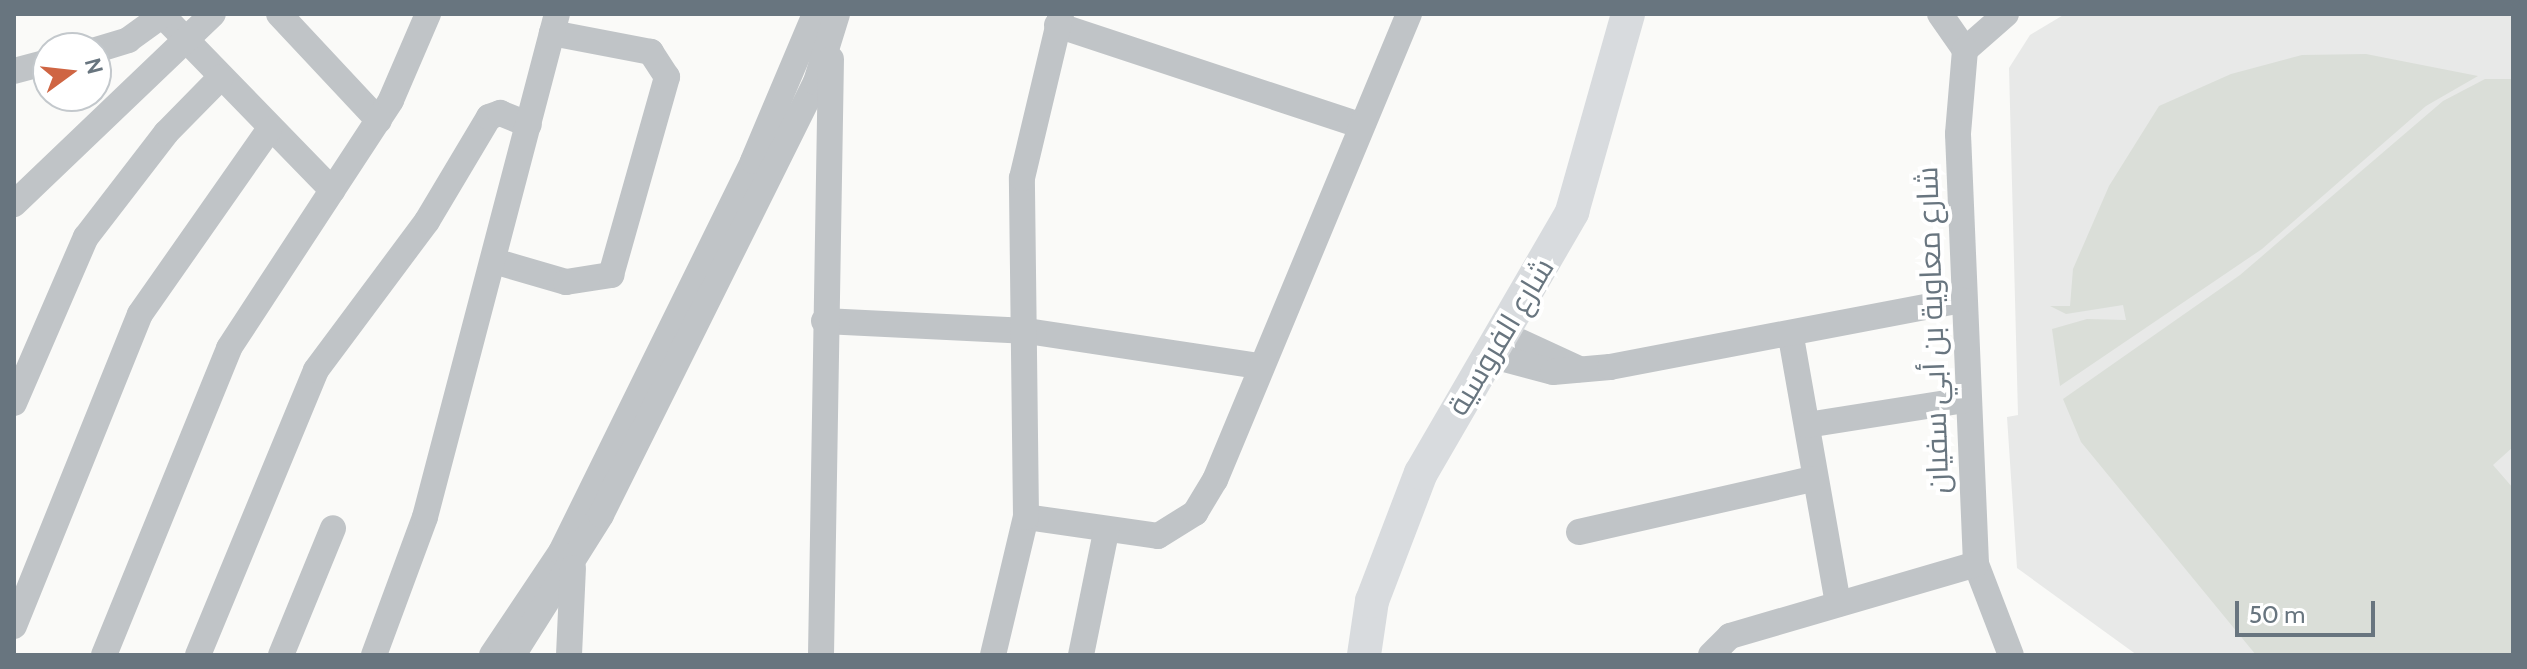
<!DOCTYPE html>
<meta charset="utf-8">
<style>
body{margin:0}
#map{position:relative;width:2527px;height:669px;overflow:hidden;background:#fafaf8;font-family:Cabin,Cairo,sans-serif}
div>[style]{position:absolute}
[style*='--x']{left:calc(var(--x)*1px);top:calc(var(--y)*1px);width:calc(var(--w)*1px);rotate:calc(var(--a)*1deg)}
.built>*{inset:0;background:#e8e9e8}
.green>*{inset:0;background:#daded8}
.minor>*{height:26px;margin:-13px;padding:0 13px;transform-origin:13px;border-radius:13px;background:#c0c4c7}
.major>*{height:34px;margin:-17px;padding:0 17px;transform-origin:17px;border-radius:17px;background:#d8dbde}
span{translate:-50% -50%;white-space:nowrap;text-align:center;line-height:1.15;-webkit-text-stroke:8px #fff;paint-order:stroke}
.street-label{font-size:30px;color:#68757f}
.frame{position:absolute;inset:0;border:16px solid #68757f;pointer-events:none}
.north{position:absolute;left:32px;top:32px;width:80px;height:80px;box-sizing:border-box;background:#fff;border:2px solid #c3c8cc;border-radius:50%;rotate:75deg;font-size:22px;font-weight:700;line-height:32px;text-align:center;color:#68757f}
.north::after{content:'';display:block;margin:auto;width:28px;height:36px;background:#cf6543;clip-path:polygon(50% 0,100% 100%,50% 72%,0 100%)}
.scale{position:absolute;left:2235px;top:601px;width:140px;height:36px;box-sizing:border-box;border:4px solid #68757f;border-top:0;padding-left:10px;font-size:24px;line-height:28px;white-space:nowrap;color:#68757f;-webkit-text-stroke:6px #fff;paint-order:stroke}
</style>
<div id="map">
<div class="built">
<div style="clip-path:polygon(2065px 14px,2513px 14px,2513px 655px,2137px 655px,2017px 568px,2007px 417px,2018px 415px,2009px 68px,2030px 35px)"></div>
</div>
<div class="green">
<div style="clip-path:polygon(2366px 54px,2478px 76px,2426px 106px,2262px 249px,2060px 386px,2052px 329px,2087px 319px,2126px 320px,2123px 305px,2066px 314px,2050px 306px,2070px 306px,2073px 269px,2109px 186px,2159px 106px,2231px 74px,2302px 55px)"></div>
<div style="clip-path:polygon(2485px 79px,2513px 79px,2513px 447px,2493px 465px,2513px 488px,2513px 655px,2256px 655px,2081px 442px,2063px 399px,2240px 275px,2443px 101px)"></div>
</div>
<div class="minor">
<div style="--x:279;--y:14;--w:146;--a:46.9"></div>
<div style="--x:1940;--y:14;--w:44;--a:55.2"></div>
<div style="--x:2006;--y:14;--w:55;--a:138.7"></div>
<div style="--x:1965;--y:50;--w:84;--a:94.8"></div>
<div style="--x:1958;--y:134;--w:430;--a:87.6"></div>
<div style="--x:1976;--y:564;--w:97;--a:69"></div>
<div style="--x:163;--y:16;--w:243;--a:45.8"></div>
<div style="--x:1057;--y:25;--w:319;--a:18.3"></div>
<div style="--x:96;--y:50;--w:34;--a:-17"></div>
<div style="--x:128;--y:40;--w:44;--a:-35.8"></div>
<div style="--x:14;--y:71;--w:35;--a:-15"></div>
<div style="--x:14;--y:204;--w:275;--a:-43.7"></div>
<div style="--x:494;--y:261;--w:75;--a:16.3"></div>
<div style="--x:566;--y:282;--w:46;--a:-8.8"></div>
<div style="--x:611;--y:275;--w:206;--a:-74.2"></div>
<div style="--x:667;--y:77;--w:30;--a:-123"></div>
<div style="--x:651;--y:52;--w:101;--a:-169.1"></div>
<div style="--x:824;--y:321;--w:203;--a:2.8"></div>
<div style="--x:1027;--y:331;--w:235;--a:8.6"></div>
<div style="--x:1503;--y:334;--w:84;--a:24.7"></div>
<div style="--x:1791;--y:337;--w:271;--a:80"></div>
<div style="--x:1489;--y:355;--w:66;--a:14.9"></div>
<div style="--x:1553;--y:372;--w:57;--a:-5"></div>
<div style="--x:1610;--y:367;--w:358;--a:-10.8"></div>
<div style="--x:14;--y:403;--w:181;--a:-66.6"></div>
<div style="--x:86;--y:237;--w:131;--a:-52.4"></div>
<div style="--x:166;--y:133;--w:78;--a:-45.5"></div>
<div style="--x:1807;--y:425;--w:160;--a:-9"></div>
<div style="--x:1026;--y:517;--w:133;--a:8.2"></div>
<div style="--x:1158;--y:536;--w:44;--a:-31.9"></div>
<div style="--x:1195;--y:513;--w:39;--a:-59"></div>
<div style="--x:1215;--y:480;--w:505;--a:-67.4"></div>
<div style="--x:1579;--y:532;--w:239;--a:-12.8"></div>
<div style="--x:14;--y:626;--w:336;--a:-68"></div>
<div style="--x:140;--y:314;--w:225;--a:-55"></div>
<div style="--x:104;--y:655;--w:331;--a:-67.8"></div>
<div style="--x:229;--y:348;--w:296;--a:-56.8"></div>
<div style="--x:391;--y:100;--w:94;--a:-66.7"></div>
<div style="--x:198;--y:655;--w:308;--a:-67.5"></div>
<div style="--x:316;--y:370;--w:186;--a:-53.3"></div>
<div style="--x:427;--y:221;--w:121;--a:-59.2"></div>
<div style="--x:489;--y:117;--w:12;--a:-20"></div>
<div style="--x:500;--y:113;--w:31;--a:22"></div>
<div style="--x:281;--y:655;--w:137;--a:-67.7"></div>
<div style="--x:374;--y:655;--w:147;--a:-69.7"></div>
<div style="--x:425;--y:517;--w:520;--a:-75.3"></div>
<div style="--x:492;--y:655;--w:124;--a:-56.2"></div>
<div style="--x:561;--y:552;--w:436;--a:-63.8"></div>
<div style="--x:753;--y:161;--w:160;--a:-67.1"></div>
<div style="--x:513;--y:655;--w:165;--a:-57.8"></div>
<div style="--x:601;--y:515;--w:483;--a:-63.6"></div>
<div style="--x:816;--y:82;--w:71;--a:-72.8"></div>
<div style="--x:569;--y:655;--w:87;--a:-87.4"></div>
<div style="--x:821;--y:655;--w:596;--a:-89.04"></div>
<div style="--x:993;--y:655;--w:142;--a:-76.6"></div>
<div style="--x:1026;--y:517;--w:339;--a:-90.7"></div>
<div style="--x:1022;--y:178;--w:169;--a:-76.6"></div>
<div style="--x:1081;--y:655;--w:126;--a:-78.5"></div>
<div style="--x:1711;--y:655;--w:27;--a:-45"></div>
<div style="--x:1730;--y:636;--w:256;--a:-16.3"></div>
</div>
<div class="major">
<div style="--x:1364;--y:655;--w:55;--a:-81.6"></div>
<div style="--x:1372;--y:601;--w:137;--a:-69.1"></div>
<div style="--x:1421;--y:473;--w:302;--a:-59.9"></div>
<div style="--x:1572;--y:212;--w:206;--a:-74.2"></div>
</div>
<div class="street-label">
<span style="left:1933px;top:330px;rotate:-92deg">شارع معاوية بن أبي سفيان</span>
<span style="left:1501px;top:337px;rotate:-59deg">شارع الفروسية</span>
</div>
<div class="frame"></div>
<div class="north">N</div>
<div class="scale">50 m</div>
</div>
